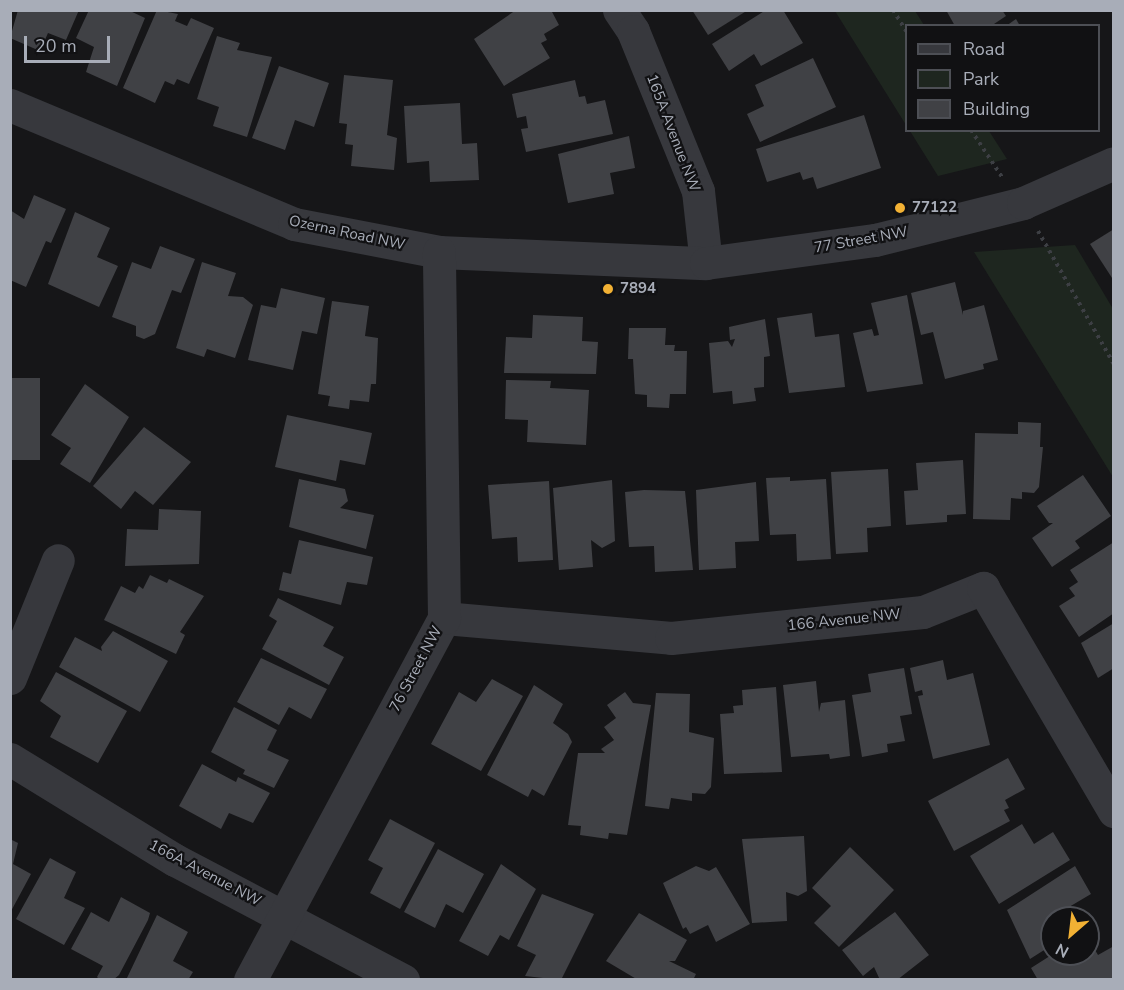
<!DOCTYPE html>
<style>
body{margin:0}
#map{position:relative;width:1124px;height:990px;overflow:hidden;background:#161618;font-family:"Nunito Sans",sans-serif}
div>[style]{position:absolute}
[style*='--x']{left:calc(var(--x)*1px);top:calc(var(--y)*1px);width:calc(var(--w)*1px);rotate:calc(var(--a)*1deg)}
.green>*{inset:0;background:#1e261f}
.building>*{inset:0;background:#404145;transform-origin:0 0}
.path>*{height:4px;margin-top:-2px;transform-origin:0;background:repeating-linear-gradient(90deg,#3d3f44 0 3px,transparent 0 7.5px)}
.minor>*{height:33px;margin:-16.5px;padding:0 16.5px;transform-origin:16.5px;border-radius:16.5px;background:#37383d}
.dots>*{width:16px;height:16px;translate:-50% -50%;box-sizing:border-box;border:3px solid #111113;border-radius:50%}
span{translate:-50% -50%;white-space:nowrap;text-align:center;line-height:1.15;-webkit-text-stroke:4.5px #111113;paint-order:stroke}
.street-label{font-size:15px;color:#a8adb8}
.poi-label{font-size:15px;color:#a8adb8;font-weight:700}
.left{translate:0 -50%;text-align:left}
.frame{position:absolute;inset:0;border:12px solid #a8adb8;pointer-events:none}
.legend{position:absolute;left:905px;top:24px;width:195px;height:108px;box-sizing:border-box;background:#111113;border:2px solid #4d4f55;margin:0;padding:8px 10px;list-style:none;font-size:18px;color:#a8adb8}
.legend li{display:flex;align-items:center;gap:12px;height:30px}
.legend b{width:30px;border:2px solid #4d4f55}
.north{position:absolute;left:1040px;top:906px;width:60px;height:60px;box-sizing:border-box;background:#111113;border:2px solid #4d4f55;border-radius:50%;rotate:208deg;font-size:16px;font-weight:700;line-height:24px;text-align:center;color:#a8adb8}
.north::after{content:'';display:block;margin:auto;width:21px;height:27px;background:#f2b134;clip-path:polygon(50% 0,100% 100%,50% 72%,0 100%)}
.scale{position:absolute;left:24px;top:36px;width:86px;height:27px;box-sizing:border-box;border:3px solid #a8adb8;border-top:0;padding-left:8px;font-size:18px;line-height:21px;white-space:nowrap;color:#a8adb8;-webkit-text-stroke:4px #111113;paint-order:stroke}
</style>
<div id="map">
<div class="green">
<div style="clip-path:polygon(835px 11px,915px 11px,924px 25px,906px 26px,906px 125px)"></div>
<div style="clip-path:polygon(910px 131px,989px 131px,1007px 159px,938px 176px)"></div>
<div style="clip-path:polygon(1075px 245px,1113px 309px,1113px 477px,974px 252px)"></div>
</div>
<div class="building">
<div style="clip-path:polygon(18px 10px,79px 10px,66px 40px,48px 33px,40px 51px,10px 38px)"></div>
<div style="clip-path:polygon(89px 10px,128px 10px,145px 18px,117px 86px,86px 72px,94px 47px,76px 38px)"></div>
<div style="clip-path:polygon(157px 10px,178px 14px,175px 21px,187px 26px,191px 18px,214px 28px,189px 84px,177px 79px,174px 85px,165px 81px,155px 103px,123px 88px)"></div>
<div style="clip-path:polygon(516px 10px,551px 10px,559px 25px,544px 34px,547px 40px,541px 43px,550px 58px,504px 86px,474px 39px)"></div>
<div style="clip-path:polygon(692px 10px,748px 10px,708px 35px)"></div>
<div style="clip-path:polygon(766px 10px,783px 10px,803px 43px,761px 66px,754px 54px,729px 71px,712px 44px)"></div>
<div style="clip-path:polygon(946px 10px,1002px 10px,1006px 16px,991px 26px,955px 26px)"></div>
<div style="clip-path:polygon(1016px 19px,1020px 26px,1006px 26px)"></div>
<div style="clip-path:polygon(217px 36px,240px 43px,237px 50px,272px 57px,247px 137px,213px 126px,219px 107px,197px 99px)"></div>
<div style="clip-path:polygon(813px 58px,836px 107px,760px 142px,747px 114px,764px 106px,755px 85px)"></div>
<div style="clip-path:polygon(279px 66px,329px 83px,314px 127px,295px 120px,285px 150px,252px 138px)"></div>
<div style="clip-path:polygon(344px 75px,393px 80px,387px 135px,397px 138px,394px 170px,351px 166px,353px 145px,345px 144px,347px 124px,339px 123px)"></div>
<div style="clip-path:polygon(575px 80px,579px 97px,585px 96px,587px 104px,605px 100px,613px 134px,526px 152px,521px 129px,528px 128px,526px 116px,517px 118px,512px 94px)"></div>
<div style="clip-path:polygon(460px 103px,462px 144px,477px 143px,479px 180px,430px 182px,429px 161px,407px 163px,404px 106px)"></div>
<div style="clip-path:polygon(864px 115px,881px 168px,817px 189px,813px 177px,803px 180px,800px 172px,767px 182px,756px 149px)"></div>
<div style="clip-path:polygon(629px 136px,635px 168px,610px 173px,614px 194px,568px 203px,558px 154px)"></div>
<div style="clip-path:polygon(34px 195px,66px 209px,51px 243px,46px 241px,26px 287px,10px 280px,10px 210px,24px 219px)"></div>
<div style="clip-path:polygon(75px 212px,110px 228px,97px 257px,118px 266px,99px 307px,48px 284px)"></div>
<div style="clip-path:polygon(1114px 229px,1114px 281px,1090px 244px)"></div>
<div style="clip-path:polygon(160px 246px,195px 259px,181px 293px,172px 290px,155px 334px,144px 339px,136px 336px,136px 326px,112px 317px,132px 262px,151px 269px)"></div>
<div style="clip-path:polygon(202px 262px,236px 273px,228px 296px,243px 297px,253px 305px,235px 358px,207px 349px,204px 357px,176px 348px)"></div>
<div style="clip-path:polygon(955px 282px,963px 315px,963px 311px,984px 305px,998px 360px,983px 364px,984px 369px,945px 379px,933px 332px,921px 335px,911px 293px)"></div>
<div style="clip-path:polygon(281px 288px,325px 298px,317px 334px,302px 331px,293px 370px,248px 360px,261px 305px,276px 308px)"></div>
<div style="clip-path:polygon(907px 295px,923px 384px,867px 392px,853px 333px,872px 329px,874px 336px,879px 335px,871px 303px)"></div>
<div style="clip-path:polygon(332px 301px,369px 306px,365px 336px,378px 338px,376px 384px,371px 384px,369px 402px,350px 400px,349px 409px,328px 406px,330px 396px,318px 394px)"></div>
<div style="clip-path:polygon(812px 313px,815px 337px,839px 334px,845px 387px,789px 393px,777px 318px)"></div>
<div style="clip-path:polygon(533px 315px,583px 317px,582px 341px,598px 342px,596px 374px,504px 373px,506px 337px,532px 338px)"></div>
<div style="clip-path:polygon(765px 319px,770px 356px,764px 357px,764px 387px,754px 388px,756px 401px,733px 404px,732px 391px,713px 393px,709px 343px,728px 341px,732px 347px,735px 339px,730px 340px,729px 327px)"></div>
<div style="clip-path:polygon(629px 328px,666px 328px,665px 345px,675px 345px,674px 351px,687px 351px,686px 394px,670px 394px,669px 408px,647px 407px,647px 395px,635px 394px,633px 359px,628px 359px)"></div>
<div style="left:10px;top:378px;width:30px;height:82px"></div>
<div style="clip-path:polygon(506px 380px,551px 381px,550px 388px,589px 390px,586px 445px,527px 442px,528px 420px,505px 419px)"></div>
<div style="clip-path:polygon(85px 384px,129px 417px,90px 483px,60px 464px,71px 448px,51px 435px)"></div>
<div style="clip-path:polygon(287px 415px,372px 433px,365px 465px,340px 460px,336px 481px,275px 467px)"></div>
<div style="clip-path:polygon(1018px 422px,1041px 423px,1040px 447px,1043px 447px,1039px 487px,1034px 493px,1022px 492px,1022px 499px,1011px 498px,1010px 520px,973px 519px,975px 433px,1018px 434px)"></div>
<div style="clip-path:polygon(144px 427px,191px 462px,153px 505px,135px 491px,121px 509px,93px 486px)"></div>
<div style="clip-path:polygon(963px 460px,966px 514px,947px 515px,947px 522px,906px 525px,904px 491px,918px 490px,916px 463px)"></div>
<div style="clip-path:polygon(888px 469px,891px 526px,867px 528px,868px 552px,836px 554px,831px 472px)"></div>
<div style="clip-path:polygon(1083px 475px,1111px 516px,1075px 541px,1080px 548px,1052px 567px,1032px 538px,1053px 523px,1049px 523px,1037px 506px)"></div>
<div style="clip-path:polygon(790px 477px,790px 481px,826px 479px,831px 559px,797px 561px,796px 534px,770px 535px,766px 478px)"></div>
<div style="clip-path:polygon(299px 479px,345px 489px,348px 501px,340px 508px,374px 515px,366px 549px,289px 527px)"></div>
<div style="clip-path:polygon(612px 480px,615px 541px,602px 548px,591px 540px,593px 567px,559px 570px,553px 488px)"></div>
<div style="clip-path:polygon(549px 481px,553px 560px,518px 562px,517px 537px,492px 539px,488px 485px)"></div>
<div style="clip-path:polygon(756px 482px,759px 541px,735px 542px,736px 568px,699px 570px,696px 490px)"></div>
<div style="clip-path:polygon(644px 490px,685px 491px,693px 570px,655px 572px,654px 546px,629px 547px,625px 492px)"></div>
<div style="clip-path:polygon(159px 509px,201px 511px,199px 564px,125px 566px,127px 529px,158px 530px)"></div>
<div style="clip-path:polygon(299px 540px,373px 557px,367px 585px,347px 582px,341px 605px,279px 590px,283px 572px,291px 574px)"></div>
<div style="clip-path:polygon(1114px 542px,1114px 613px,1079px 637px,1059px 606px,1075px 596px,1069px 588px,1078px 582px,1070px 570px)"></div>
<div style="clip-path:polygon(150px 575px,167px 583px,169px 579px,204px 596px,180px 632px,185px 635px,176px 654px,104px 620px,121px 586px,135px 593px,139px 586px,143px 589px)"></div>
<div style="clip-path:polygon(278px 598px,334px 627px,323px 646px,344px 657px,329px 685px,262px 649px,277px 621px,269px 616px)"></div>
<div style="clip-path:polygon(1114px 623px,1114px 668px,1098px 678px,1081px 643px)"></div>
<div style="clip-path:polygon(113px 631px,168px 661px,140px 712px,59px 667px,75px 637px,102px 651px,101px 647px)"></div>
<div style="clip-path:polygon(261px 658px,327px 689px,311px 719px,289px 707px,279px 725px,237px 702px)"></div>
<div style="clip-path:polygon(943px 660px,947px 680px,973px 673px,990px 745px,933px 759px,918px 696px,923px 695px,922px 690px,915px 692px,910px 668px)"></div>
<div style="clip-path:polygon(904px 668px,912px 714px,900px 716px,905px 741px,887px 744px,888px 752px,862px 757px,852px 695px,871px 692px,868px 674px)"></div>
<div style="clip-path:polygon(56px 672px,127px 711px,98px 763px,50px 737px,61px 716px,40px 701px)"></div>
<div style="clip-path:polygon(492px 679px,523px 696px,481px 771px,431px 744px,459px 692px,476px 702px)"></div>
<div style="clip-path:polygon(816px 681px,819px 712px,821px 703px,845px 700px,850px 756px,830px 759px,829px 754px,791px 757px,783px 685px)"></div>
<div style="clip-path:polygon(534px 685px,563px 704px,553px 723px,568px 734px,572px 742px,544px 796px,532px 789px,528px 797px,487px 775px)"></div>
<div style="clip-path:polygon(776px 687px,782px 772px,724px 774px,720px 714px,734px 713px,733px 706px,743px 705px,742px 690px)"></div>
<div style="clip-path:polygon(625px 692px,633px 703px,651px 705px,627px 835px,609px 833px,608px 839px,580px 835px,581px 826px,568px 825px,578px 753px,605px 753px,601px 749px,614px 740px,604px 727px,616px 718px,607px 705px)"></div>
<div style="clip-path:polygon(656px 693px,690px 694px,689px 732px,714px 738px,711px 787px,705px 794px,692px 793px,692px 801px,671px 798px,669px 809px,645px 806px)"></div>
<div style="clip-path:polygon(234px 707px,277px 730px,267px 750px,289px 760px,274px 788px,243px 774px,245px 770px,211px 752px)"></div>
<div style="clip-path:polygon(1008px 758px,1025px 789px,1005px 800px,1009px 808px,1004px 810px,1010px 821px,954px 851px,928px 801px)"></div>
<div style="clip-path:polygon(202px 764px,236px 782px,238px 777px,270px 793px,253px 823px,229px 813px,221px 829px,179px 806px)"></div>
<div style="clip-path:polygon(390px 819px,435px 843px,400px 909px,370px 893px,383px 868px,368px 860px)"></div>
<div style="clip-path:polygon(1022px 824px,1034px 844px,1053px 832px,1070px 860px,999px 904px,970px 856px)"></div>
<div style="clip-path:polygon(804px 836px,807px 891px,798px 896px,786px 892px,787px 921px,752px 923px,742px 839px)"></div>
<div style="clip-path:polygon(10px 839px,18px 843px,13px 864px,31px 874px,10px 913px)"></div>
<div style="clip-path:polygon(850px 847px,894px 890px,839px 947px,814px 923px,831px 906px,812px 888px)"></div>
<div style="clip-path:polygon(438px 849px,484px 874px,463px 913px,446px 904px,435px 928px,404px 912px)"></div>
<div style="clip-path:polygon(50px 858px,76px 872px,64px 898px,85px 908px,64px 945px,16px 919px)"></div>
<div style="clip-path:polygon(501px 864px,536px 889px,509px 940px,500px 935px,488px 956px,459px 941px)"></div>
<div style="clip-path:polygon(696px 866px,709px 871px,716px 867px,750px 924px,716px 942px,708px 925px,690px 934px,686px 927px,683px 929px,663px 883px)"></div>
<div style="clip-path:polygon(1075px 866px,1091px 894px,1069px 907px,1075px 918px,1052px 918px,1052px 945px,1030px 959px,1007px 910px)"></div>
<div style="clip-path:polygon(542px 894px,594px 914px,561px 980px,525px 976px,536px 955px,517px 946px)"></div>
<div style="clip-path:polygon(121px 897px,150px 913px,148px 920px,119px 975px,113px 980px,100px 980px,97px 977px,103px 966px,71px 949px,91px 912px,109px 922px)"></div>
<div style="clip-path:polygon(895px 912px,929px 955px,897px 980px,880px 980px,874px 967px,863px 976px,842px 950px)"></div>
<div style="clip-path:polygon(639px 913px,687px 940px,675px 961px,669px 961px,696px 974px,693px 980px,638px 980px,606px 961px)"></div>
<div style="clip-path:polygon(157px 915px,188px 932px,173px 961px,193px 972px,188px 980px,126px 980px)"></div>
<div style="clip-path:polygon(1088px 938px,1098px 955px,1114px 946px,1114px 980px,1038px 980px,1031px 968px,1053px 954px,1088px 954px)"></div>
</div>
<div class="path">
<div style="--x:893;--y:10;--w:25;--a:58"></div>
<div style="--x:971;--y:130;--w:56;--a:56.6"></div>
<div style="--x:1038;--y:231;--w:153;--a:60.3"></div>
</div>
<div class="minor">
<div style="--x:619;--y:10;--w:25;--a:56"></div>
<div style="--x:633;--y:31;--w:173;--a:67.9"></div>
<div style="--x:698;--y:191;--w:72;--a:83.7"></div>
<div style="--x:10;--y:105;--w:308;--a:22.7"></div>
<div style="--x:294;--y:224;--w:148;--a:10.9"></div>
<div style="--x:439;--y:252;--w:267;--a:2.4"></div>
<div style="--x:706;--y:263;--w:171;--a:-7.8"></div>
<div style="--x:875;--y:240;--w:153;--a:-14"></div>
<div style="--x:1023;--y:203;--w:99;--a:-23.7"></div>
<div style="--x:444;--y:618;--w:228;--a:5"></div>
<div style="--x:671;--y:638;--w:253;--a:-5.9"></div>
<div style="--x:923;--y:612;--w:65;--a:-21.8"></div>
<div style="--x:983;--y:588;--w:259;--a:59.6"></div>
<div style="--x:10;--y:678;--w:127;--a:-67.9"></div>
<div style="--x:10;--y:759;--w:193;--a:31.5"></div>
<div style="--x:175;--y:860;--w:258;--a:27.8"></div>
<div style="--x:250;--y:980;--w:411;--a:-61.8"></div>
<div style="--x:444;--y:618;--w:366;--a:-90.8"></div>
</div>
<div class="dots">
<div style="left:900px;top:208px;background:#f2b134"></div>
<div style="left:608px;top:289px;background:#f2b134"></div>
</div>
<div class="street-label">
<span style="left:673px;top:133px;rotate:69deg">165A Avenue NW</span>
<span style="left:347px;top:233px;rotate:12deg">Ozerna Road NW</span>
<span style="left:861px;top:240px;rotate:-10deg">77 Street NW</span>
<span style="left:844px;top:620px;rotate:-6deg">166 Avenue NW</span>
<span style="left:416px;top:669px;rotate:-62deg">76 Street NW</span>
<span style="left:205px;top:873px;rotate:28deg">166A Avenue NW</span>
</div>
<div class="poi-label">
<span class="left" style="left:912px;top:208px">77122</span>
<span class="left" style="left:620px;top:289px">7894</span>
</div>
<div class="frame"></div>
<ul class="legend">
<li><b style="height:8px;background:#37383d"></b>Road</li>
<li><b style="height:16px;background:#1e261f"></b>Park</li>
<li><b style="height:16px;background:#404145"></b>Building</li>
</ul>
<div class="north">N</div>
<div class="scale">20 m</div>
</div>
